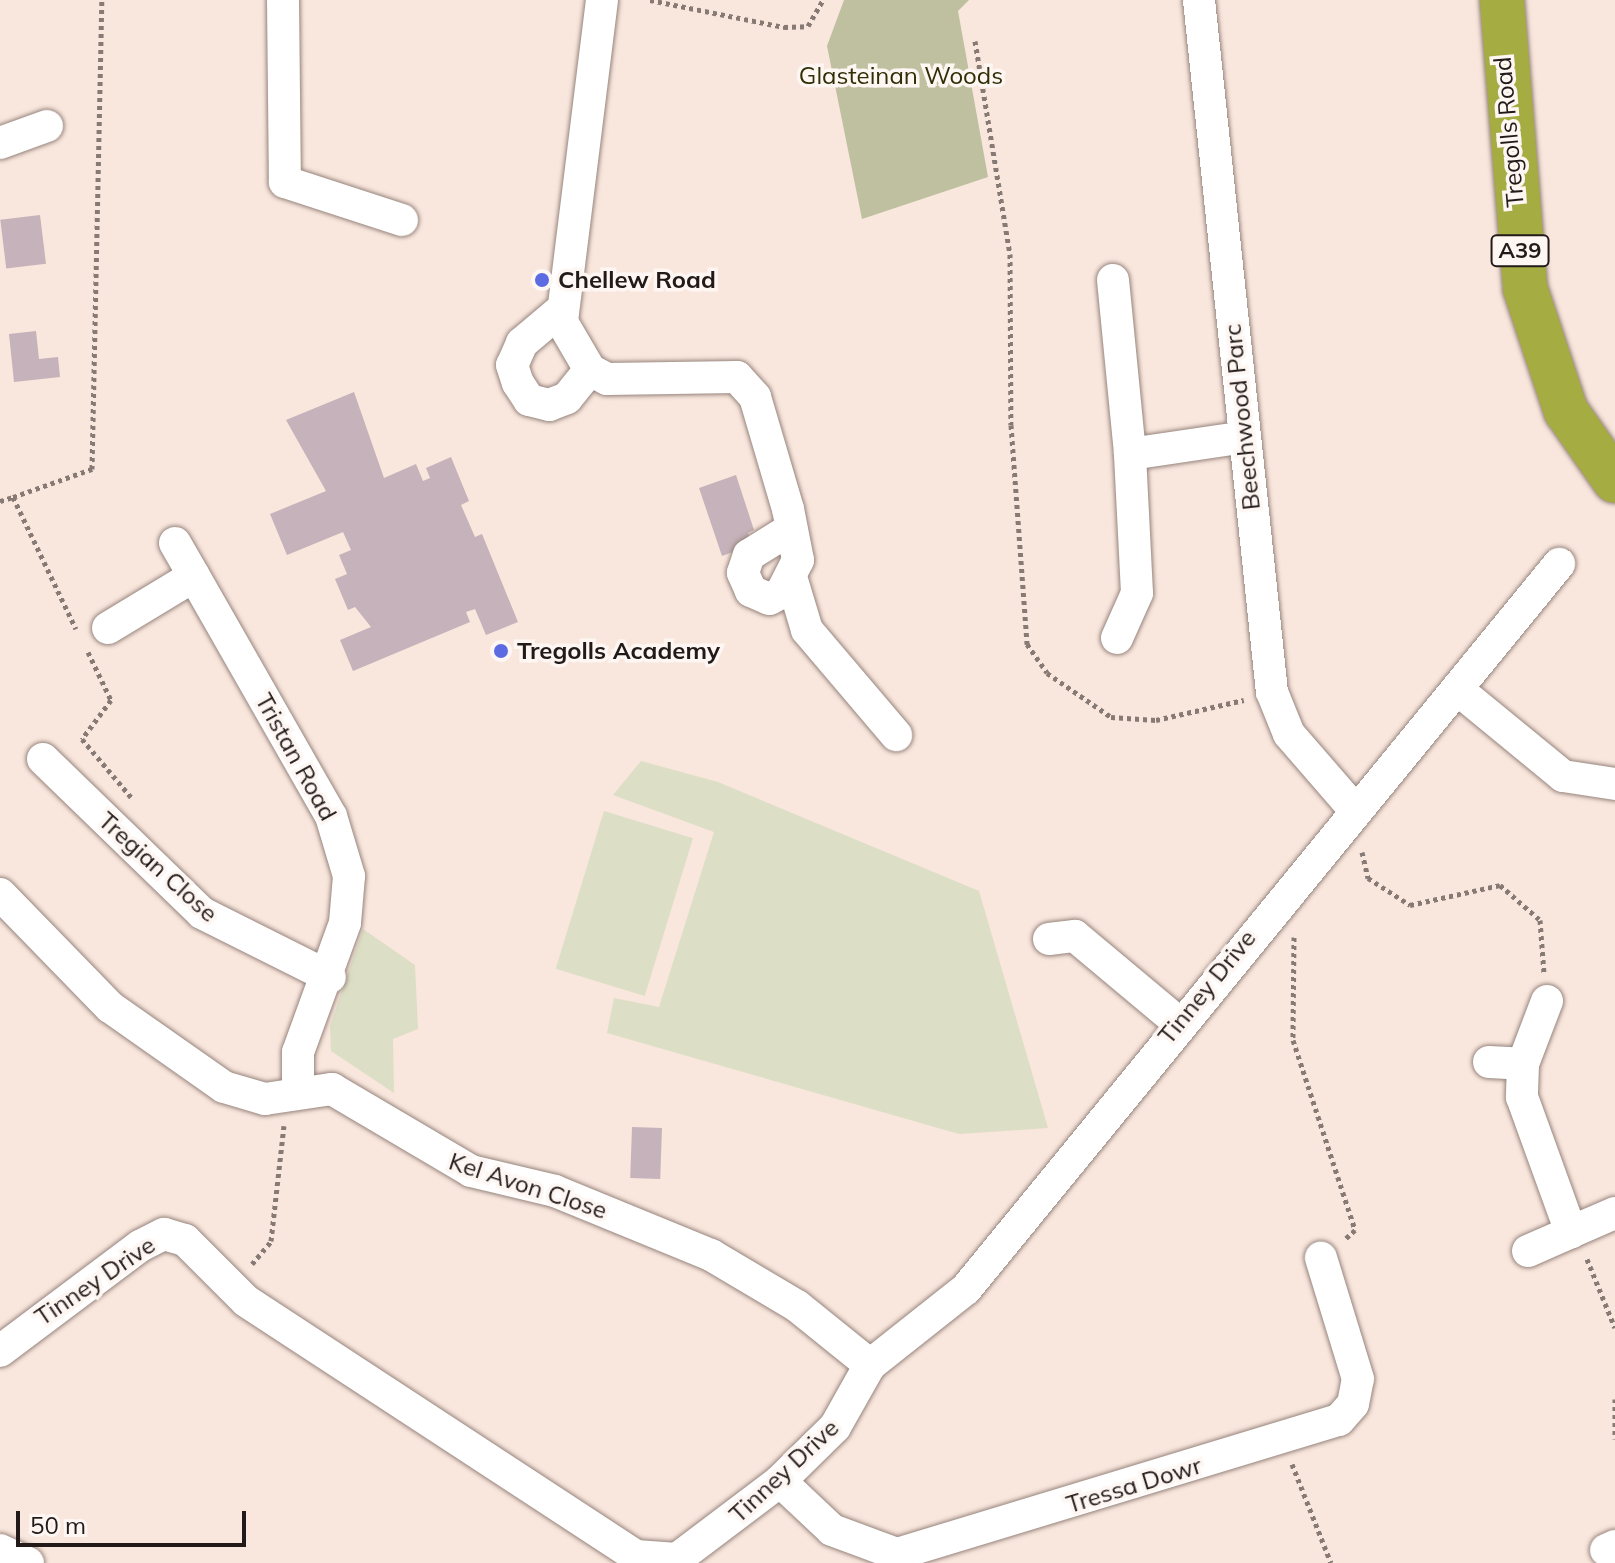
<!DOCTYPE html>
<style>
body{margin:0}
#map{position:relative;width:1615px;height:1563px;overflow:hidden;background:#f9e6dd;font-family:Mulish,sans-serif}
div>[style]{position:absolute}
[style*='--x']{left:calc(var(--x)*1px);top:calc(var(--y)*1px);width:calc(var(--w)*1px);rotate:calc(var(--a)*1deg)}
.green>*{inset:0;background:#dcdec5;transform-origin:0 0}
.forest>*{inset:0;background:#bec09f}
.building>*{inset:0;background:#c5b2ba;transform-origin:0 0}
.path>*{height:5px;margin-top:-2.5px;transform-origin:0;background:repeating-linear-gradient(90deg,#877a75 0 4px,transparent 0 8px)}
.roads{filter:drop-shadow(0 0 2px #96857d) drop-shadow(0 0 2px #96857d)}
.minor>*{height:32px;margin:-16px;padding:0 16px;transform-origin:16px;border-radius:16px;background:#fff}
.highway>*{height:44px;margin:-22px;padding:0 22px;transform-origin:22px;border-radius:22px;background:#a5ac42}
.dots>*{width:22px;height:22px;translate:-50% -50%;box-sizing:border-box;border:4px solid #fdf6f2;border-radius:50%}
span{translate:-50% -50%;white-space:nowrap;text-align:center;line-height:1.15;-webkit-text-stroke:7px #fdf6f2;paint-order:stroke}
.shield-label span{padding:2px 6px;background:#fdf6f2;border:2px solid;border-radius:6px;-webkit-text-stroke-width:0}
.shield-label{font-size:22px;color:#211a18;font-weight:700}
.park-label{font-size:24px;color:#2e2f05}
.street-label{font-size:24px;color:#211a18}
.poi-label{font-size:24px;color:#211a18;font-weight:700}
.left{translate:0 -50%;text-align:left}
.scale{position:absolute;left:16px;top:1511px;width:230px;height:36px;box-sizing:border-box;border:4px solid #211a18;border-top:0;padding-left:10px;font-size:24px;line-height:28px;white-space:nowrap;color:#211a18;-webkit-text-stroke:6px #fdf6f2;paint-order:stroke}
</style>
<div id="map">
<div class="green">
<div style="clip-path:polygon(641px 761px,718px 782px,979px 891px,1048px 1128px,959px 1134px,607px 1033px,614px 998px,659px 1007px,714px 832px,613px 795px)"></div>
<div style="left:604px;top:811px;width:93px;height:165px;rotate:17deg"></div>
<div style="clip-path:polygon(363px 929px,415px 965px,418px 1029px,393px 1039px,394px 1093px,331px 1051px,330px 1026px)"></div>
</div>
<div class="forest">
<div style="clip-path:polygon(844px 0,969px 0,958px 11px,988px 177px,862px 219px,827px 46px)"></div>
</div>
<div class="building">
<div style="left:40px;top:215px;width:49px;height:40px;rotate:83deg"></div>
<div style="clip-path:polygon(36px 331px,39px 359px,58px 357px,60px 377px,14px 382px,9px 334px)"></div>
<div style="clip-path:polygon(354px 392px,384px 478px,416px 464px,423px 481px,430px 478px,426px 468px,451px 457px,469px 501px,461px 505px,475px 537px,482px 534px,518px 622px,486px 635px,475px 609px,466px 612px,470px 622px,353px 671px,340px 640px,371px 627px,355px 607px,348px 610px,335px 579px,347px 574px,339px 555px,351px 550px,343px 532px,287px 555px,270px 514px,326px 491px,286px 420px)"></div>
<div style="clip-path:polygon(736px 475px,754px 530px,748px 533px,752px 545px,722px 556px,699px 488px)"></div>
<div style="left:632px;top:1127px;width:30px;height:51px;rotate:2deg"></div>
</div>
<div class="path">
<div style="--x:650;--y:0;--w:137;--a:11.4"></div>
<div style="--x:784;--y:27;--w:24;--a:-2"></div>
<div style="--x:808;--y:26;--w:30;--a:-60"></div>
<div style="--x:975;--y:41;--w:216;--a:80.7"></div>
<div style="--x:1010;--y:254;--w:171;--a:89.7"></div>
<div style="--x:1011;--y:425;--w:220;--a:85.8"></div>
<div style="--x:1027;--y:644;--w:35;--a:55"></div>
<div style="--x:1047;--y:673;--w:78;--a:34.5"></div>
<div style="--x:1111;--y:717;--w:45;--a:3.8"></div>
<div style="--x:1156;--y:720;--w:90;--a:-12.8"></div>
<div style="--x:13;--y:497;--w:84;--a:-19.5"></div>
<div style="--x:92;--y:469;--w:469;--a:-88.8"></div>
<div style="--x:0;--y:501;--w:14;--a:-17"></div>
<div style="--x:13;--y:497;--w:146;--a:64.5"></div>
<div style="--x:88;--y:652;--w:53;--a:64.4"></div>
<div style="--x:111;--y:700;--w:49;--a:126.6"></div>
<div style="--x:82;--y:739;--w:76;--a:49.8"></div>
<div style="--x:1362;--y:852;--w:27;--a:77"></div>
<div style="--x:1368;--y:878;--w:50;--a:32.7"></div>
<div style="--x:1410;--y:905;--w:92;--a:-12.5"></div>
<div style="--x:1500;--y:885;--w:53;--a:41.2"></div>
<div style="--x:1540;--y:920;--w:53;--a:85.7"></div>
<div style="--x:1294;--y:937;--w:103;--a:90.6"></div>
<div style="--x:1293;--y:1040;--w:200;--a:71.9"></div>
<div style="--x:1355;--y:1230;--w:15;--a:138"></div>
<div style="--x:1587;--y:1259;--w:74;--a:67.9"></div>
<div style="--x:252;--y:1264;--w:30;--a:-50"></div>
<div style="--x:271;--y:1241;--w:116;--a:-83.6"></div>
<div style="--x:1615;--y:1399;--w:40;--a:90"></div>
<div style="--x:1292;--y:1464;--w:106;--a:68.5"></div>
</div>
<div class="roads">
<div class="minor">
<div style="--x:283;--y:0;--w:182;--a:89.4"></div>
<div style="--x:285;--y:182;--w:123;--a:18"></div>
<div style="--x:602;--y:0;--w:324;--a:97.1"></div>
<div style="--x:562;--y:322;--w:56;--a:59.7"></div>
<div style="--x:590;--y:370;--w:19;--a:28"></div>
<div style="--x:607;--y:379;--w:130;--a:-0.9"></div>
<div style="--x:737;--y:377;--w:27;--a:48"></div>
<div style="--x:755;--y:397;--w:117;--a:73.6"></div>
<div style="--x:788;--y:509;--w:52;--a:78.9"></div>
<div style="--x:798;--y:560;--w:37;--a:117"></div>
<div style="--x:781;--y:593;--w:13;--a:153"></div>
<div style="--x:769;--y:599;--w:20;--a:-156"></div>
<div style="--x:751;--y:591;--w:20;--a:-114"></div>
<div style="--x:743;--y:573;--w:19;--a:-72"></div>
<div style="--x:749;--y:555;--w:49;--a:-31.8"></div>
<div style="--x:1199;--y:0;--w:696;--a:83.98"></div>
<div style="--x:1272;--y:692;--w:45;--a:68"></div>
<div style="--x:1289;--y:734;--w:98;--a:49.1"></div>
<div style="--x:0;--y:143;--w:50;--a:-19.9"></div>
<div style="--x:1113;--y:280;--w:175;--a:84.4"></div>
<div style="--x:1130;--y:454;--w:116;--a:-8.4"></div>
<div style="--x:560;--y:311;--w:50;--a:139.9"></div>
<div style="--x:522;--y:343;--w:24;--a:114"></div>
<div style="--x:512;--y:365;--w:19;--a:72"></div>
<div style="--x:518;--y:383;--w:20;--a:57"></div>
<div style="--x:529;--y:400;--w:21;--a:14"></div>
<div style="--x:549;--y:405;--w:19;--a:-21"></div>
<div style="--x:567;--y:398;--w:36;--a:-51"></div>
<div style="--x:175;--y:543;--w:38;--a:60"></div>
<div style="--x:792;--y:580;--w:52;--a:73.3"></div>
<div style="--x:807;--y:630;--w:138;--a:49.7"></div>
<div style="--x:108;--y:628;--w:100;--a:-31.2"></div>
<div style="--x:194;--y:576;--w:276;--a:60.3"></div>
<div style="--x:331;--y:816;--w:63;--a:73.3"></div>
<div style="--x:349;--y:876;--w:47;--a:94.9"></div>
<div style="--x:345;--y:923;--w:137;--a:110"></div>
<div style="--x:298;--y:1052;--w:37;--a:90"></div>
<div style="--x:1117;--y:638;--w:49;--a:-66"></div>
<div style="--x:1137;--y:593;--w:139;--a:-92.9"></div>
<div style="--x:1457;--y:689;--w:137;--a:39.4"></div>
<div style="--x:1563;--y:776;--w:53;--a:8.7"></div>
<div style="--x:43;--y:759;--w:221;--a:44.1"></div>
<div style="--x:202;--y:913;--w:143;--a:26.6"></div>
<div style="--x:0;--y:894;--w:158;--a:45.8"></div>
<div style="--x:110;--y:1007;--w:139;--a:35.1"></div>
<div style="--x:224;--y:1087;--w:43;--a:16.3"></div>
<div style="--x:265;--y:1099;--w:68;--a:-8.5"></div>
<div style="--x:332;--y:1089;--w:161;--a:30.5"></div>
<div style="--x:471;--y:1171;--w:86;--a:13.4"></div>
<div style="--x:555;--y:1191;--w:169;--a:22.3"></div>
<div style="--x:711;--y:1255;--w:100;--a:30.7"></div>
<div style="--x:797;--y:1306;--w:94;--a:38.9"></div>
<div style="--x:1049;--y:939;--w:26;--a:-7"></div>
<div style="--x:1075;--y:936;--w:134;--a:39.9"></div>
<div style="--x:1547;--y:1001;--w:67;--a:110.9"></div>
<div style="--x:1523;--y:1064;--w:33;--a:92"></div>
<div style="--x:1522;--y:1097;--w:144;--a:70.1"></div>
<div style="--x:1571;--y:1232;--w:48;--a:-23.4"></div>
<div style="--x:1489;--y:1062;--w:34;--a:3"></div>
<div style="--x:1528;--y:1251;--w:47;--a:-23.8"></div>
<div style="--x:0;--y:1351;--w:175;--a:-36.9"></div>
<div style="--x:140;--y:1246;--w:27;--a:-27"></div>
<div style="--x:164;--y:1234;--w:22;--a:16"></div>
<div style="--x:185;--y:1240;--w:86;--a:45"></div>
<div style="--x:246;--y:1301;--w:466;--a:33.2"></div>
<div style="--x:636;--y:1556;--w:41;--a:4.2"></div>
<div style="--x:677;--y:1559;--w:129;--a:-37.1"></div>
<div style="--x:780;--y:1481;--w:77;--a:-44.5"></div>
<div style="--x:835;--y:1427;--w:71;--a:-60.6"></div>
<div style="--x:870;--y:1365;--w:122;--a:-38.4"></div>
<div style="--x:966;--y:1289;--w:937;--a:-50.72"></div>
<div style="--x:780;--y:1481;--w:71;--a:43.3"></div>
<div style="--x:832;--y:1530;--w:69;--a:20.3"></div>
<div style="--x:897;--y:1554;--w:462;--a:-16.9"></div>
<div style="--x:1339;--y:1420;--w:21;--a:-49"></div>
<div style="--x:1353;--y:1404;--w:25;--a:-79"></div>
<div style="--x:1358;--y:1379;--w:127;--a:-107"></div>
<div style="--x:0;--y:1550;--w:31;--a:25"></div>
<div style="--x:1606;--y:1550;--w:10;--a:-24"></div>
</div>
<div class="highway">
<div style="--x:1502;--y:0;--w:289;--a:85.4"></div>
<div style="--x:1525;--y:288;--w:130;--a:71.6"></div>
<div style="--x:1566;--y:411;--w:85;--a:55"></div>
</div>
</div>
<div class="dots">
<div style="left:542px;top:280px;background:#5c6be2"></div>
<div style="left:501px;top:651px;background:#5c6be2"></div>
</div>
<div class="shield-label">
<span style="left:1520px;top:251px">A39</span>
</div>
<div class="park-label">
<span style="left:901px;top:76px">Glasteinan Woods</span>
</div>
<div class="street-label">
<span style="left:1509px;top:132px;rotate:-95deg">Tregolls Road</span>
<span style="left:1242px;top:417px;rotate:-96deg">Beechwood Parc</span>
<span style="left:296px;top:757px;rotate:61deg">Tristan Road</span>
<span style="left:158px;top:867px;rotate:42deg">Tregian Close</span>
<span style="left:1207px;top:987px;rotate:-51deg">Tinney Drive</span>
<span style="left:528px;top:1186px;rotate:18deg">Kel Avon Close</span>
<span style="left:95px;top:1281px;rotate:-34deg">Tinney Drive</span>
<span style="left:784px;top:1471px;rotate:-43deg">Tinney Drive</span>
<span style="left:1134px;top:1485px;rotate:-17deg">Tressa Dowr</span>
</div>
<div class="poi-label">
<span class="left" style="left:558px;top:280px">Chellew Road</span>
<span class="left" style="left:517px;top:651px">Tregolls Academy</span>
</div>
<div class="scale">50 m</div>
</div>
